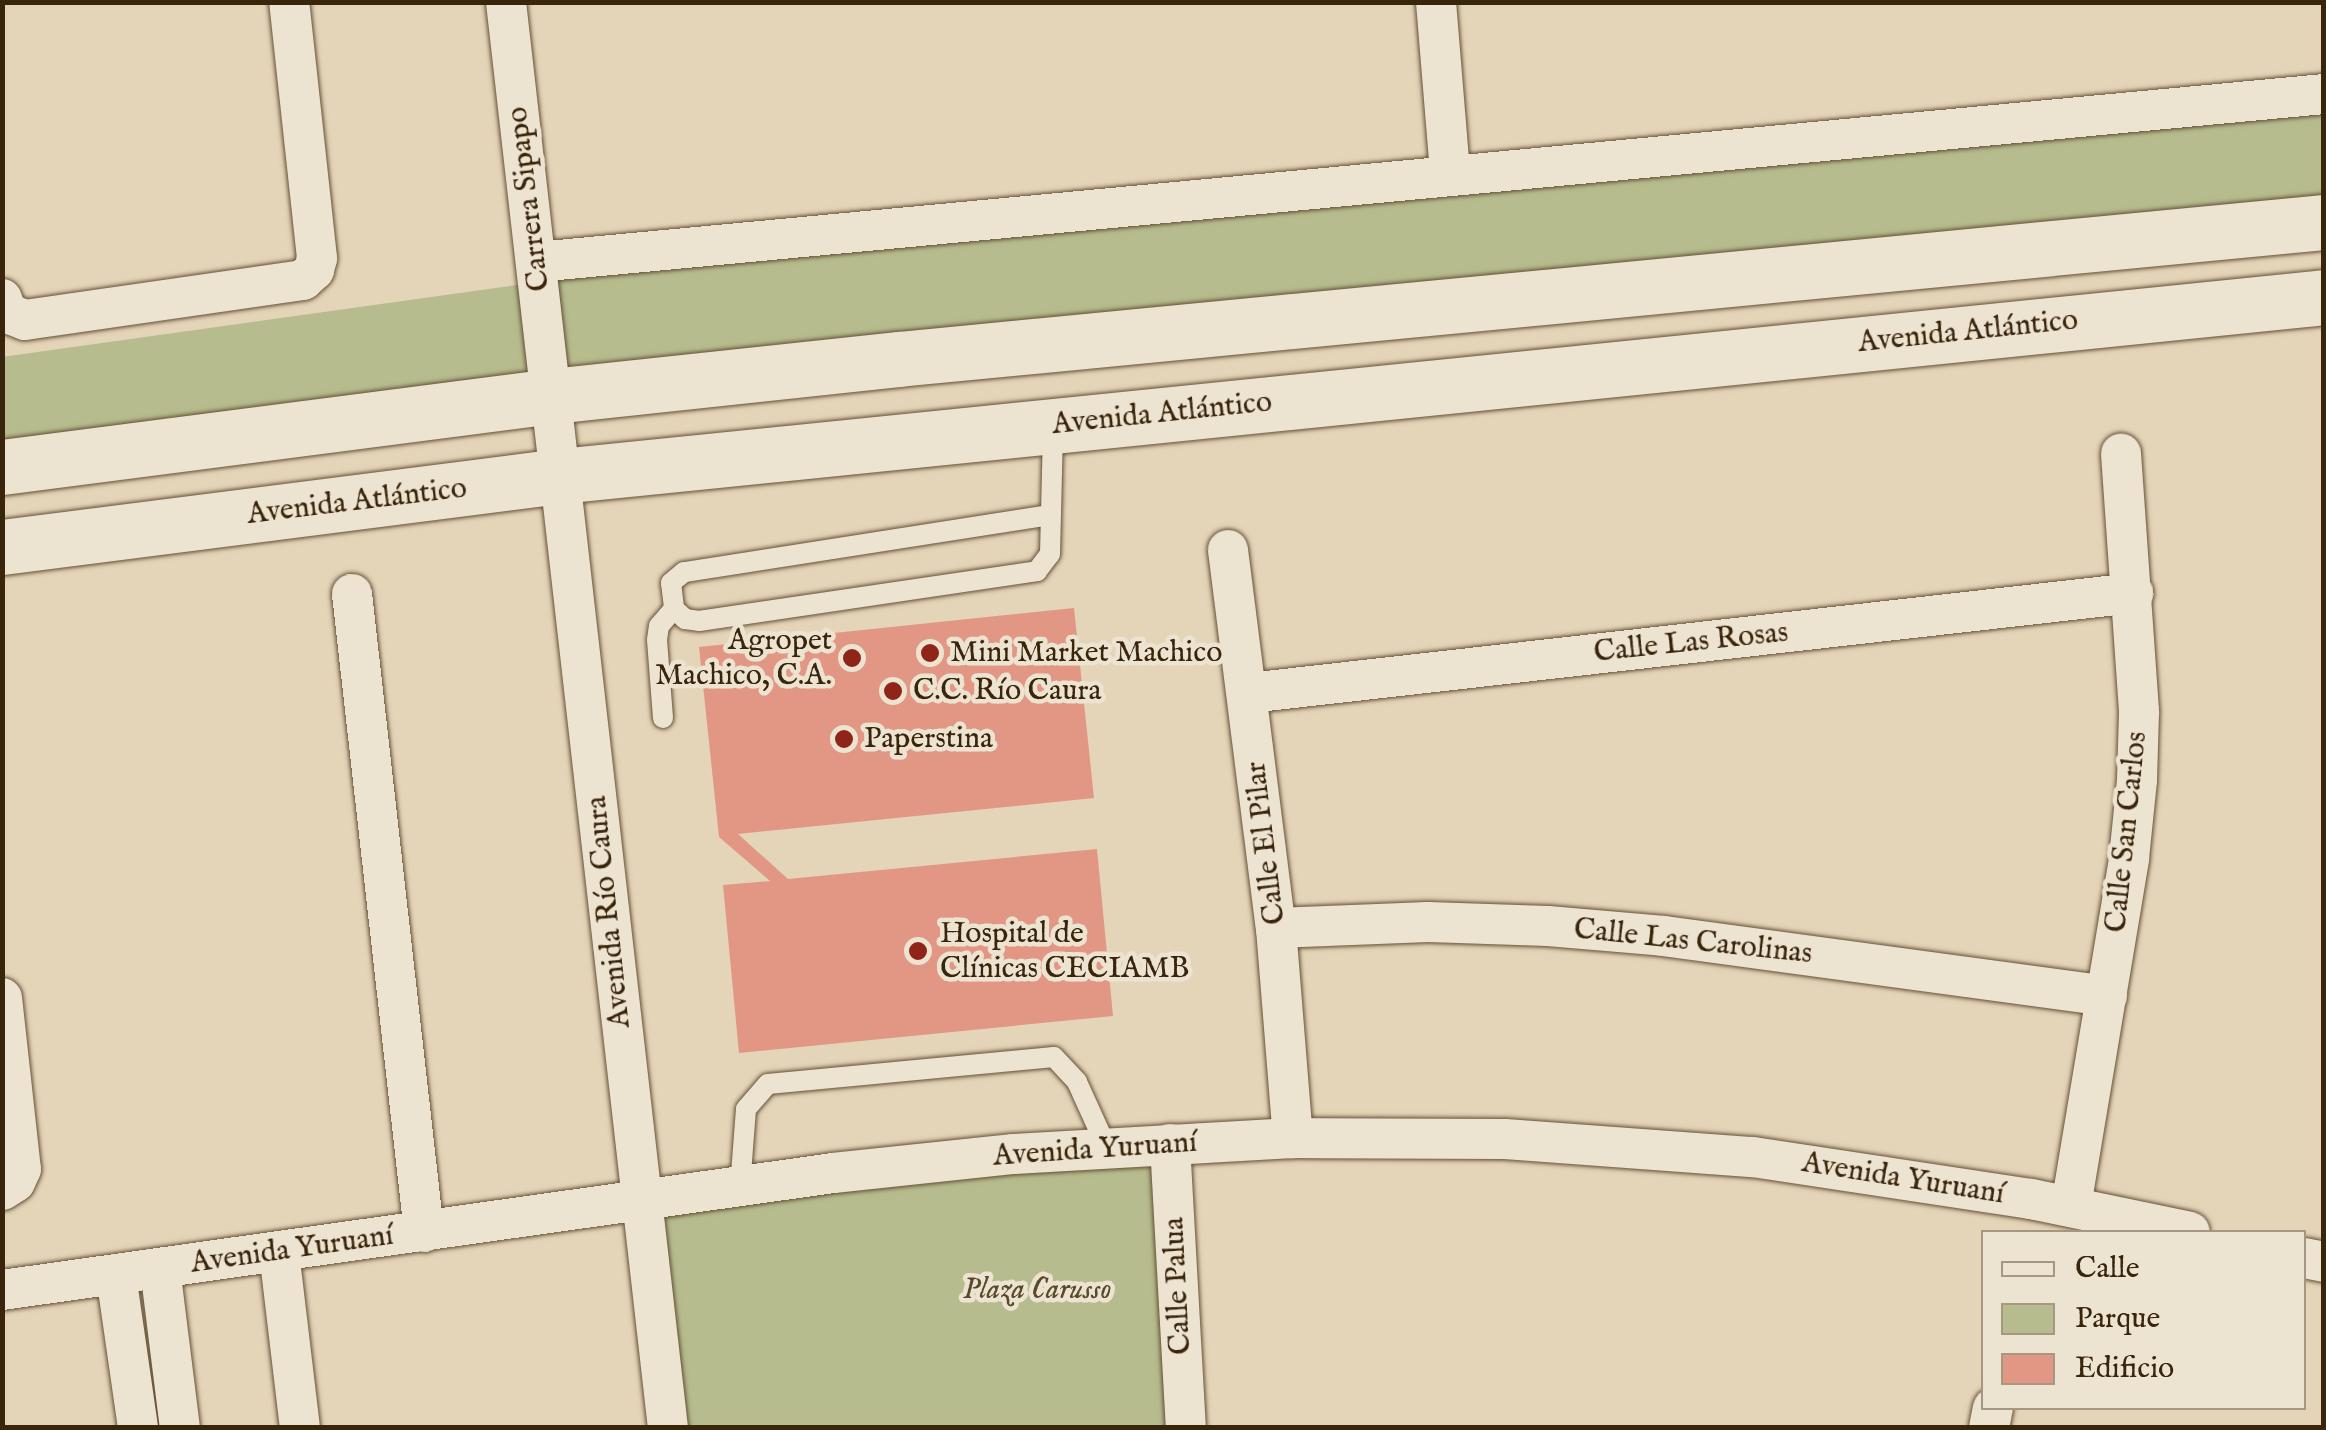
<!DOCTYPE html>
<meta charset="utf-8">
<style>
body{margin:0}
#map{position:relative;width:2326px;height:1430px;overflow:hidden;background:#e4d4b8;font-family:"IM FELL English",serif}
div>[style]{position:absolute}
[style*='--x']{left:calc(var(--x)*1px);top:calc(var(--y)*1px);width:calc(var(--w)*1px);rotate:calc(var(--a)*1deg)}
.green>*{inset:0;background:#b6bc8d}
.building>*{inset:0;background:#e29784}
.roads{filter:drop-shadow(0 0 2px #645136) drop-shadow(0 0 2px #645136)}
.lane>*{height:20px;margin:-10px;padding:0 10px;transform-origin:10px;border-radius:10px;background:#ede3d1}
.street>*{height:40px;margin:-20px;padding:0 20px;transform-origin:20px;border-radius:20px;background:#ede3d1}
.secondary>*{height:55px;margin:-27.5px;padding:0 27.5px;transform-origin:27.5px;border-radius:27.5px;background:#ede3d1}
.dots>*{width:28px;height:28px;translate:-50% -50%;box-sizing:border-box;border:5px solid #ede3d1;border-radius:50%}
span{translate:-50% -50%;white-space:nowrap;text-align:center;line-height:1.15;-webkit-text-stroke:9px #ede3d1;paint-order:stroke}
.street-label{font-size:30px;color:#39250b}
.poi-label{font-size:30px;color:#39250b}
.right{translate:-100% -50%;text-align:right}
.left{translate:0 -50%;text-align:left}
.park-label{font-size:30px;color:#584b2c;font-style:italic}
.frame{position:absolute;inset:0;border:5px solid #39250b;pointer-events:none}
.legend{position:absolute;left:1981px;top:1230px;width:325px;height:180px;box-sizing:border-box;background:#ede3d1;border:2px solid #a59782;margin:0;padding:12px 18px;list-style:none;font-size:30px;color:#39250b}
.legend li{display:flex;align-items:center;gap:20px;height:50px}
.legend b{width:50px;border:2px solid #a59782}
</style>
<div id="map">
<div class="green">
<div style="clip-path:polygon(2323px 94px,2323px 222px,3px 467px,2px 357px,539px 282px)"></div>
<div style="clip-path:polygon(1170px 1144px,1186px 1427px,668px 1427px,642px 1202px)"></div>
</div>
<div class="building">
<div style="clip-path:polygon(1074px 608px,1094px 798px,738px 834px,788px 879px,1097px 849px,1113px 1016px,739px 1053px,723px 885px,770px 881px,719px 837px,699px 647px)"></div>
</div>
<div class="roads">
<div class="lane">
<div style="--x:1050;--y:515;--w:370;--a:171.1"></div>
<div style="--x:684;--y:572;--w:17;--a:140"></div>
<div style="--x:671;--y:583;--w:26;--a:83"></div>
<div style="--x:674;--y:609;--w:15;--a:42"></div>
<div style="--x:685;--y:619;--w:14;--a:8"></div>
<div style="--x:699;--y:621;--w:342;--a:-8.4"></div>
<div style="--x:1037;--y:571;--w:21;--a:-53"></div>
<div style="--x:1050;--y:554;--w:127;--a:-88.6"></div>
<div style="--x:663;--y:718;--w:78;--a:-94.4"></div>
<div style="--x:657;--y:640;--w:14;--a:-82"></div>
<div style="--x:659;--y:626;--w:23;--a:-49"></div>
<div style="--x:740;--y:1187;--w:78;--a:-85.6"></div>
<div style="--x:746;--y:1109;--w:33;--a:-49"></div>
<div style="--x:768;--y:1084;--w:287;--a:-5.4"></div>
<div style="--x:1054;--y:1057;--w:34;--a:47"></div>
<div style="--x:1077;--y:1082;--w:72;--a:65.6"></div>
</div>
<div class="street">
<div style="--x:506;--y:2;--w:1435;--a:83.52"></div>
<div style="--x:1436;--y:2;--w:173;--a:85.3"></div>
<div style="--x:537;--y:262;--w:1795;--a:-5.37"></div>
<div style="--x:2;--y:299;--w:15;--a:70"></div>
<div style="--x:7;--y:313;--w:19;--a:21"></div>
<div style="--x:25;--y:320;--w:281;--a:-8.2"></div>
<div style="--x:303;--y:280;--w:15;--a:-42"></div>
<div style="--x:314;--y:270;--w:12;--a:-76"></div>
<div style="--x:317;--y:258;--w:258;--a:-96.2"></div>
<div style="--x:1228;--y:550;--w:381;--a:82.8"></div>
<div style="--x:1276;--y:928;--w:211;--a:85.4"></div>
<div style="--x:352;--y:594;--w:642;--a:83.56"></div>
<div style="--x:1249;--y:693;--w:890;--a:-6.45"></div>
<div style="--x:1276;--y:928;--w:152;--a:-2.3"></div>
<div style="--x:1428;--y:922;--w:120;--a:1.9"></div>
<div style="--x:1548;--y:926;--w:116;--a:4.9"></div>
<div style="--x:1664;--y:936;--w:447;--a:7.7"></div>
<div style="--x:2;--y:998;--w:172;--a:83.7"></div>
<div style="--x:21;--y:1169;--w:14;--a:115"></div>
<div style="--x:15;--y:1182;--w:15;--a:148"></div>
<div style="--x:1170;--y:1144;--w:284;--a:86.8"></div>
<div style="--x:2071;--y:1206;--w:353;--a:-80.5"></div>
<div style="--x:2129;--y:858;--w:78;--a:-84.1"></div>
<div style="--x:2137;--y:780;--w:69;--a:-88.3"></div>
<div style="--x:2139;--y:711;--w:258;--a:-94"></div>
<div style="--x:279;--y:1252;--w:177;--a:83.2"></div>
<div style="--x:2304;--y:1258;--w:20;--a:11"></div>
<div style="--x:160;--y:1268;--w:161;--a:82.9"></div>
<div style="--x:116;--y:1275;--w:155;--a:81.8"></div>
<div style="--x:2;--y:1290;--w:839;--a:-8.01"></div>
<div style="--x:833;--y:1173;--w:182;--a:-6"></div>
<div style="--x:1014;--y:1154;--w:279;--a:-3.3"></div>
<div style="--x:1293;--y:1138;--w:212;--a:0.3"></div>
<div style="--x:1505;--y:1139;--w:249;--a:4.2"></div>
<div style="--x:1753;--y:1157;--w:281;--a:8.6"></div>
<div style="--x:2031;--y:1199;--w:162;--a:11.7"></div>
<div style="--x:1989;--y:1428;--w:20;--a:-79"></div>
</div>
<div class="secondary">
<div style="--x:2;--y:467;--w:555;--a:-7.36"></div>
<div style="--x:552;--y:396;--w:348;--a:-6.1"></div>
<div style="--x:898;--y:359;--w:1433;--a:-5.49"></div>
<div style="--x:2;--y:547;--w:562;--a:-7.25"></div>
<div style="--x:560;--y:476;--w:1773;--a:-5.79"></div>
</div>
</div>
<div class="dots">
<div style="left:930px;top:653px;background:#8f2418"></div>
<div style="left:852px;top:658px;background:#8f2418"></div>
<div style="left:893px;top:691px;background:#8f2418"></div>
<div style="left:844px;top:739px;background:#8f2418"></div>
<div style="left:918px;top:951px;background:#8f2418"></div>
</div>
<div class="street-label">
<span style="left:529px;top:199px;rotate:-97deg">Carrera Sipapo</span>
<span style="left:1968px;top:332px;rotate:-6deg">Avenida Atlántico</span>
<span style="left:1162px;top:414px;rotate:-6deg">Avenida Atlántico</span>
<span style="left:357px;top:502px;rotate:-7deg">Avenida Atlántico</span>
<span style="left:1691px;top:643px;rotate:-6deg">Calle Las Rosas</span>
<span style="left:2127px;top:832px;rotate:-84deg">Calle San Carlos</span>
<span style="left:1266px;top:843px;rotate:-97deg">Calle El Pilar</span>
<span style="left:609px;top:912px;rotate:-96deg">Avenida Río Caura</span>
<span style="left:1693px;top:942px;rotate:6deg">Calle Las Carolinas</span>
<span style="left:1095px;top:1150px;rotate:-4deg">Avenida Yuruaní</span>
<span style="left:1903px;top:1179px;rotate:9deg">Avenida Yuruaní</span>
<span style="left:292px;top:1250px;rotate:-8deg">Avenida Yuruaní</span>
<span style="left:1178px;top:1286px;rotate:-93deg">Calle Palua</span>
</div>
<div class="poi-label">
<span class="right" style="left:832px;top:658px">Agropet<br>Machico, C.A.</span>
<span class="left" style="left:950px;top:653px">Mini Market Machico</span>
<span class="left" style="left:913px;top:691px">C.C. Río Caura</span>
<span class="left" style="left:864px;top:739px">Paperstina</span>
<span class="left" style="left:940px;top:951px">Hospital de<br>Clínicas CECIAMB</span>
</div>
<div class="park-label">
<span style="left:1037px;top:1290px">Plaza Carusso</span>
</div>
<div class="frame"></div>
<ul class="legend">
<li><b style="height:12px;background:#ede3d1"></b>Calle</li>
<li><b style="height:28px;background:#b6bc8d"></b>Parque</li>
<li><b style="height:28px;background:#e29784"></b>Edificio</li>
</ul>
</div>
